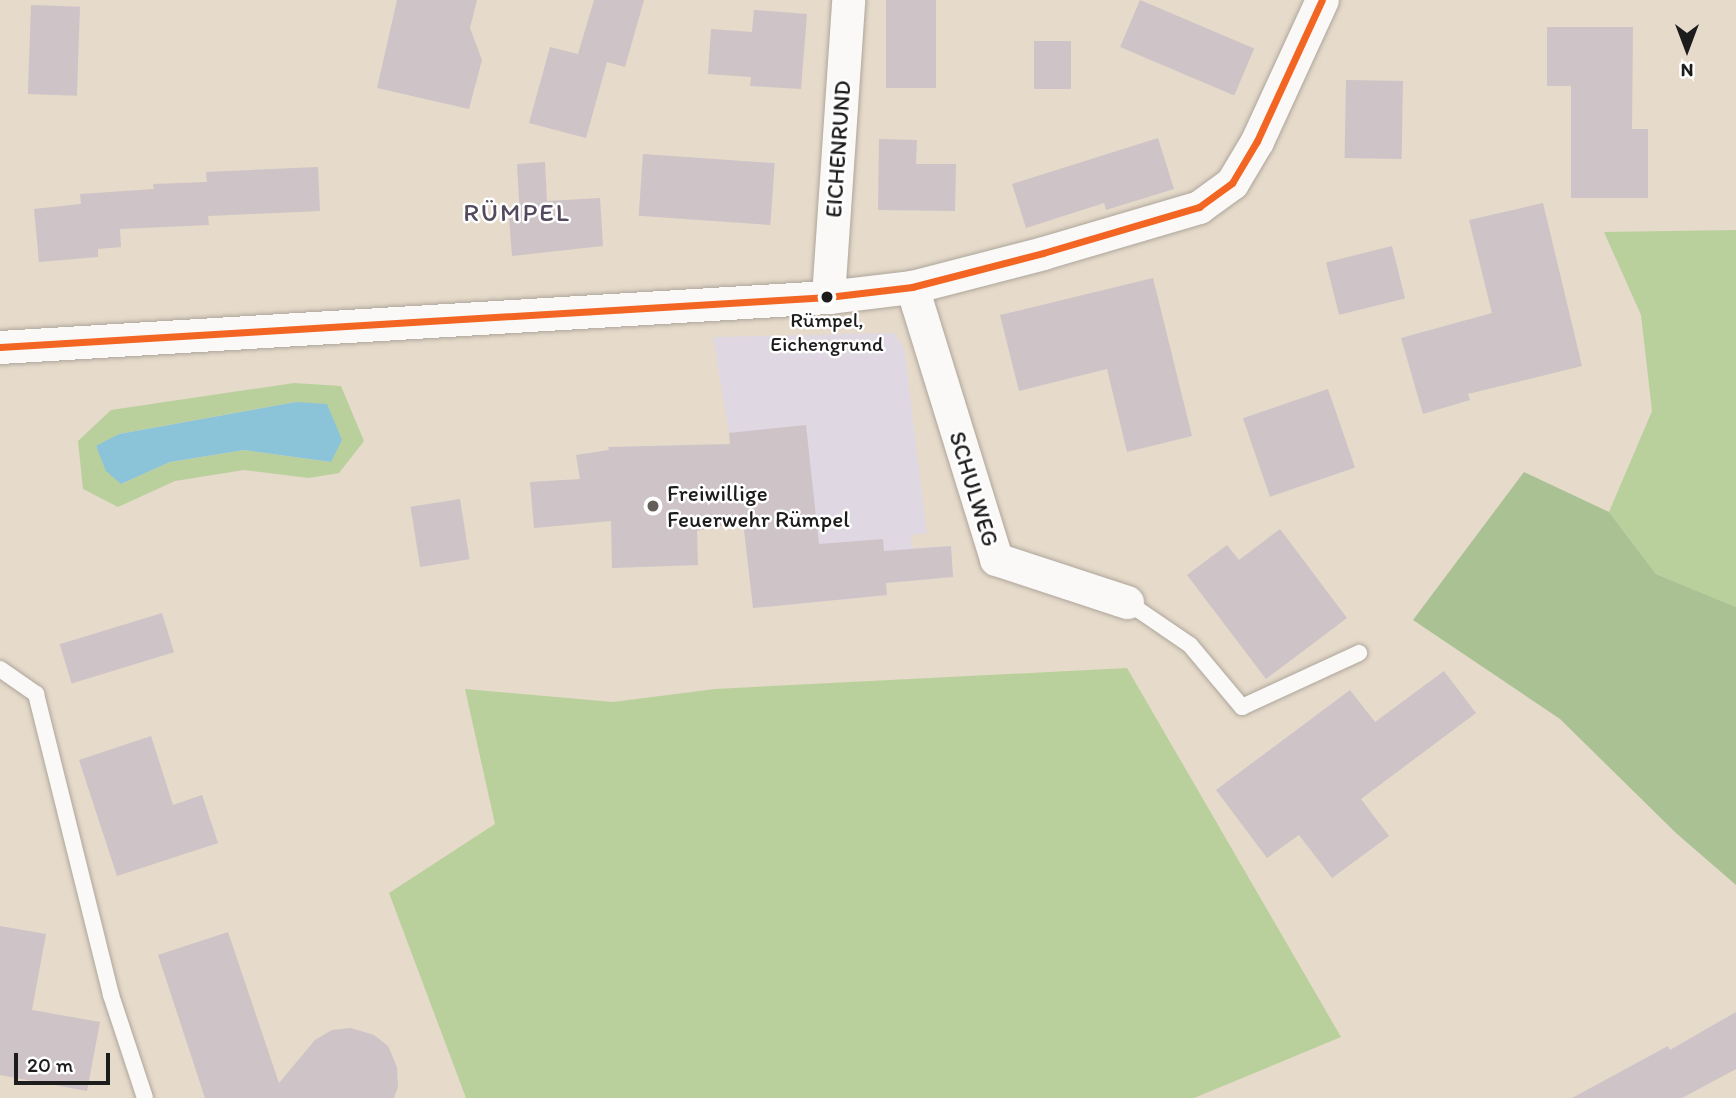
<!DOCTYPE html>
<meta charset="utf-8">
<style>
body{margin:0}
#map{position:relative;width:1736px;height:1098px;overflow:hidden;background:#e6daca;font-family:Itim,sans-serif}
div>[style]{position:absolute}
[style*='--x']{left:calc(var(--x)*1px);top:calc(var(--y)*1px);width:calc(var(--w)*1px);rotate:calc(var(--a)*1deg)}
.built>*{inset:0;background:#dfd8e3}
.green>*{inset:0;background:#b9d09c}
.forest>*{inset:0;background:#aac194}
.water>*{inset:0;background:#8bc3d9}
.building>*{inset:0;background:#cec3c7;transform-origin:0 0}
.roads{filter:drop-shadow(0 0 2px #ada69b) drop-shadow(0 0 2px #ada69b)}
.service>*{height:16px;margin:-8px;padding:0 8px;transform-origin:8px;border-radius:8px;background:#fbf9f7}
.minor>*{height:33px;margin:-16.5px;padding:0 16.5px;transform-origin:16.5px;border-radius:16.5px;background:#fbf9f7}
.bus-1>*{height:7px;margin:-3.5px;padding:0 3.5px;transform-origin:3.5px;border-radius:3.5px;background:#f26522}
.dots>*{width:19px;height:19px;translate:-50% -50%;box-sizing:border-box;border:4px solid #fff;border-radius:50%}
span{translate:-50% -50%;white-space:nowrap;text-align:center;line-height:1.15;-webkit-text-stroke:5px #fff;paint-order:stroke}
.bus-label{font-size:21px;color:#1c1c1c}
.street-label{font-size:23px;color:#1c1c1c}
.poi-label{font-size:23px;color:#1c1c1c}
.left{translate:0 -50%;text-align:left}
.quarter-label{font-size:26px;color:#534a5d;letter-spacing:2px}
.north{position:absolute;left:1652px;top:14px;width:70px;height:70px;-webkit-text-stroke:5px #fff;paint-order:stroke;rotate:180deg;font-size:19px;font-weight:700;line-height:28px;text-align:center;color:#1c1c1c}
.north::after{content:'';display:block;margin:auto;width:24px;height:32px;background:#1c1c1c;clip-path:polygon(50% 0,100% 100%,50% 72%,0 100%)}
.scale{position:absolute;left:14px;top:1053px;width:96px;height:32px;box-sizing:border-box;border:4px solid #1c1c1c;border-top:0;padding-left:9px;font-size:21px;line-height:24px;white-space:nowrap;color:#1c1c1c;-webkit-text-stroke:5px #fff;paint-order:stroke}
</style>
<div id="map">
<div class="built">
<div style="clip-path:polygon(894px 333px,904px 348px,927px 533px,911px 535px,912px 548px,951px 546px,953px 577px,886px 583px,887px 595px,753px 608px,743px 522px,738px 522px,729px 433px,713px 337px)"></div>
</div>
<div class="green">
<div style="clip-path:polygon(1736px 230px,1736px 607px,1656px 574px,1609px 512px,1652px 411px,1641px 315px,1604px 232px)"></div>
<div style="clip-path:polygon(evenodd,294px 383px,341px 386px,364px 441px,339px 473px,309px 478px,244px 470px,175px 481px,118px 507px,83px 489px,78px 441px,111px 410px,294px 383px,296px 402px,331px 462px,244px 450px,170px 462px,121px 484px,96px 447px,119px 434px,296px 402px)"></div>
<div style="clip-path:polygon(1127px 668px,1341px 1037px,1194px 1098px,466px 1098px,389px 893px,495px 824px,465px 689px,613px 702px,715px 689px)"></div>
</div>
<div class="forest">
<div style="clip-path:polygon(1524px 472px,1609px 512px,1656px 574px,1736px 607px,1736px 885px,1676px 833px,1560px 719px,1413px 620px)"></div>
</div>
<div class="water">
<div style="clip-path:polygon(296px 402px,327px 404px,342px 440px,331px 462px,244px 450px,170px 462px,121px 484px,106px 471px,96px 446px,119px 434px)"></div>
</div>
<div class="building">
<div style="clip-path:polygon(397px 0,477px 0,470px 28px,482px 60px,469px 109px,377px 88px)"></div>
<div style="clip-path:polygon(594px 0,644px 0,625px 67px,607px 62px,586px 138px,529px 123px,550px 47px,578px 54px)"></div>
<div style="left:886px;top:0;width:50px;height:88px"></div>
<div style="left:1140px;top:0;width:124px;height:51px;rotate:23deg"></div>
<div style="left:31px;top:5px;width:49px;height:89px;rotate:2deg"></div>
<div style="clip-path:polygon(754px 10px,807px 14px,801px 89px,750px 86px,751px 77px,708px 74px,711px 29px,752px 32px)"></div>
<div style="clip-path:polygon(1547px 27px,1633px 27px,1632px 129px,1648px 129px,1648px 198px,1571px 198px,1571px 86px,1547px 86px)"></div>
<div style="left:1034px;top:41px;width:37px;height:48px"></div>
<div style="left:1346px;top:80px;width:57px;height:78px;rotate:1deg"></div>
<div style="clip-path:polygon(1158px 138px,1174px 189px,1106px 210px,1104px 203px,1026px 228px,1012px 184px)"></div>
<div style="clip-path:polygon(879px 139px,917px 140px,916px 164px,956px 164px,955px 211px,878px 210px)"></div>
<div style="left:643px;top:154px;width:132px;height:62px;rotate:4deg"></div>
<div style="clip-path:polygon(545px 162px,547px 201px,600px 198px,603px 246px,512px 256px,509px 218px,520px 218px,517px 164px)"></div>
<div style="clip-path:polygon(318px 167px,320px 211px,208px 216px,209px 225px,120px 229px,121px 247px,98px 249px,98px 257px,39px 262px,34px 209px,81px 204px,80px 194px,154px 189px,153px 184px,207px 182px,206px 172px)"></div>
<div style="clip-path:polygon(1543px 203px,1582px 366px,1468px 394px,1470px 400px,1423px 414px,1401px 338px,1492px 313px,1469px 220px)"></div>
<div style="left:1392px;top:246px;width:54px;height:68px;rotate:76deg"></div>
<div style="clip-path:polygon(1153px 278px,1192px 436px,1127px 452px,1107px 369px,1019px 391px,1000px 315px)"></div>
<div style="left:1328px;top:389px;width:83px;height:90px;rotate:71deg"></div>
<div style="clip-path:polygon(806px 425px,819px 544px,883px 539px,884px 551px,951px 546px,953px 577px,886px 583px,887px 595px,753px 608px,743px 521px,697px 531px,698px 565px,612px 568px,611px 521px,534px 528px,530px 482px,580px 479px,576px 455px,609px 450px,608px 447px,730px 444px,729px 433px)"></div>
<div style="left:460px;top:499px;width:61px;height:50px;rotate:81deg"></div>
<div style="clip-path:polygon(1280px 529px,1347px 618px,1266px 679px,1187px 575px,1227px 545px,1239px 560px)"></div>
<div style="left:162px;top:613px;width:41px;height:107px;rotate:73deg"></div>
<div style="clip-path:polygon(1444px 671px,1476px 713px,1361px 799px,1389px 836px,1332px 878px,1299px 835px,1267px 858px,1216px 790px,1350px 690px,1375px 722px)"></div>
<div style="clip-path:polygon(151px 736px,173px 805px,202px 795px,218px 843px,117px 876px,79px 760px)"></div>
<div style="clip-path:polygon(0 926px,46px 934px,32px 1010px,100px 1022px,87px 1091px,0 1075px)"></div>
<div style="clip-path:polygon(228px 932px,279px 1083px,315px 1040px,332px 1030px,351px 1028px,374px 1035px,388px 1046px,397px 1067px,398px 1087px,394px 1098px,205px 1098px,158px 955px)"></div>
<div style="clip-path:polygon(1736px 1012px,1736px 1069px,1682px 1098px,1572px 1098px,1668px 1046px,1670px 1050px)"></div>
</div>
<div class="roads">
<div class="service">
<div style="--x:1127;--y:602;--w:76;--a:34.3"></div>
<div style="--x:1190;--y:645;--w:81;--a:50"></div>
<div style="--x:1242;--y:707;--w:129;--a:-24.8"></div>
<div style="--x:0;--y:669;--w:44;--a:34.8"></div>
<div style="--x:36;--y:694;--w:310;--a:76"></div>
<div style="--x:111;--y:995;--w:108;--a:71.7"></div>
</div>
<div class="minor">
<div style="--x:912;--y:287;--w:285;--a:72.8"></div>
<div style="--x:996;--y:559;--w:138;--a:18.2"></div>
<div style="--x:828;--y:297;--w:298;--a:-86.1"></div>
<div style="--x:0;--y:347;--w:830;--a:-3.46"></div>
<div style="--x:828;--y:297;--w:85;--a:-6.8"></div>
<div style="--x:912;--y:287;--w:135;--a:-14.5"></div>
<div style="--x:1043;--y:253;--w:163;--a:-16.4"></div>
<div style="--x:1199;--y:207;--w:41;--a:-36"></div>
<div style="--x:1232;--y:183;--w:49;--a:-59.2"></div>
<div style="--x:1257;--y:141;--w:155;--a:-65.3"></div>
</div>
</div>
<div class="bus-1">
<div style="--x:0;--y:347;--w:830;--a:-3.46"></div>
<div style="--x:828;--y:297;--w:85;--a:-6.8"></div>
<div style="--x:912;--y:287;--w:135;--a:-14.5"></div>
<div style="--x:1043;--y:253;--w:163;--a:-16.4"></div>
<div style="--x:1199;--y:207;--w:41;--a:-36"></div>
<div style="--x:1232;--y:183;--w:49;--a:-59.2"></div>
<div style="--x:1257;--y:141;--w:155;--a:-65.3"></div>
</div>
<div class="dots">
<div style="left:827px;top:297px;background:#1c1c1c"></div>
<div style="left:653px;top:506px;background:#635e59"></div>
</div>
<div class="bus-label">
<span style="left:827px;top:332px">Rümpel,<br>Eichengrund</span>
</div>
<div class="street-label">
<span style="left:838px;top:149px;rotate:-86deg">EICHENRUND</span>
<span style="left:974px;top:489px;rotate:73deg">SCHULWEG</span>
</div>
<div class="poi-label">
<span class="left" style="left:667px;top:506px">Freiwillige<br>Feuerwehr Rümpel</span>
</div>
<div class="quarter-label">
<span style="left:517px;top:213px">RÜMPEL</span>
</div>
<div class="north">N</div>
<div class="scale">20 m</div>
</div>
